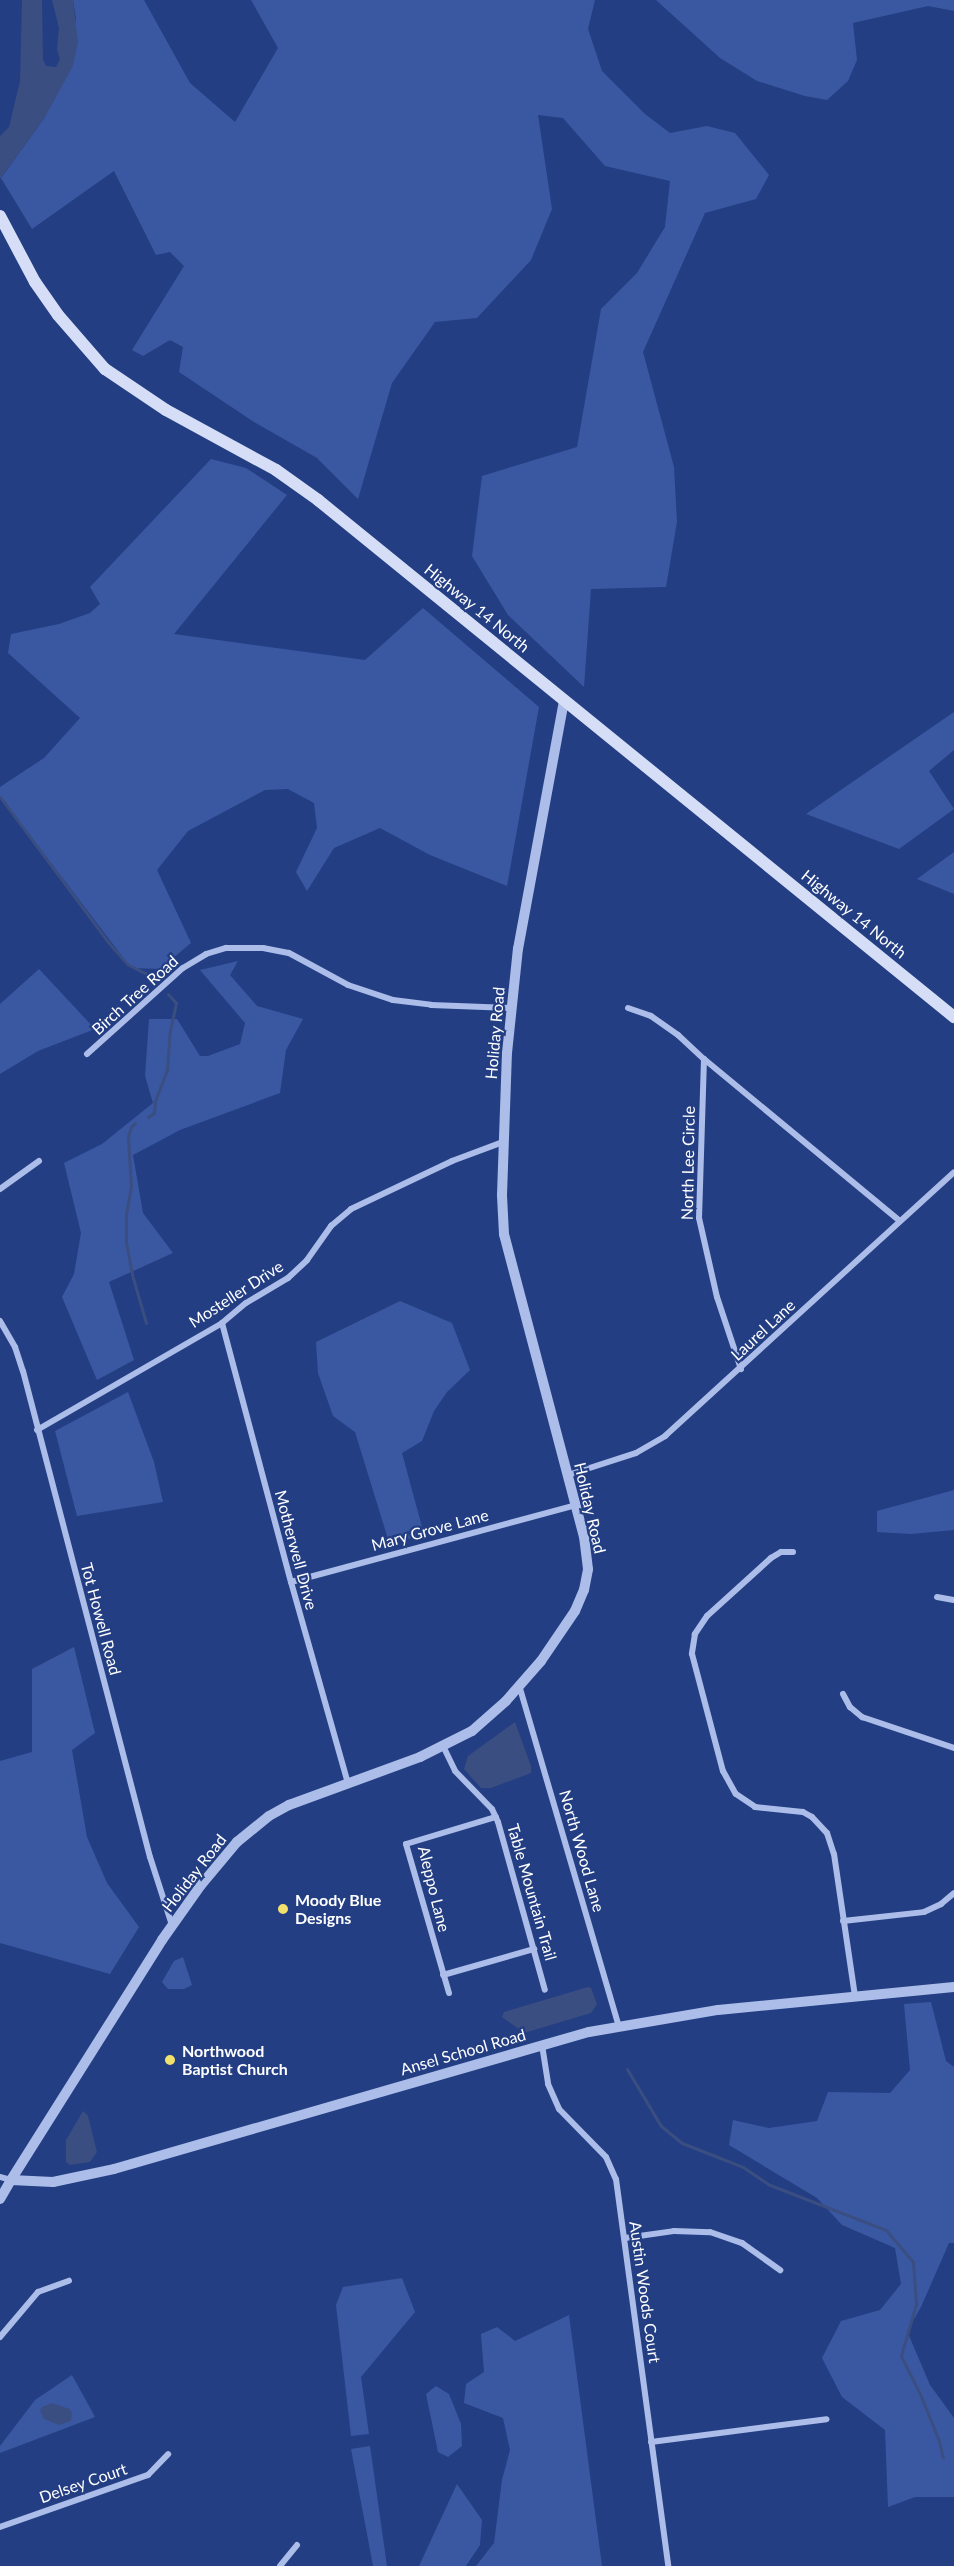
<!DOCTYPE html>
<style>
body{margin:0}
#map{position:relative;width:954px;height:2566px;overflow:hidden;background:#233e83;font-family:Lato,sans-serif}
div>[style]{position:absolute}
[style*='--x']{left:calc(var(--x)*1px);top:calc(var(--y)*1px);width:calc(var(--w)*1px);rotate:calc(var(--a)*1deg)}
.green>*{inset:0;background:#3a58a1}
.water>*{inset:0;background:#3b4e81}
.stream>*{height:3px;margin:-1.5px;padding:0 1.5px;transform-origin:1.5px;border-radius:1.5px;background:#3b4e81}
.minor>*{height:6px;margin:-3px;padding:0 3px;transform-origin:3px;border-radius:3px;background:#abbde8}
.tertiary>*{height:10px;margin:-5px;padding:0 5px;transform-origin:5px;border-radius:5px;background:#abbde8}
.secondary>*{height:12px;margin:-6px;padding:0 6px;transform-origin:6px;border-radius:6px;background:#d5def6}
.dots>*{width:16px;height:16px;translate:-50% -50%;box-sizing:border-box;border:3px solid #233e83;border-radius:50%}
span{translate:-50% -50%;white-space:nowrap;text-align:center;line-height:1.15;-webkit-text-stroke:4.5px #233e83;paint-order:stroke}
.street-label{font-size:16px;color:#fff}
.poi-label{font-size:16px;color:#fff;font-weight:700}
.left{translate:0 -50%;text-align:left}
</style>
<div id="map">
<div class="green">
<div style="clip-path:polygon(73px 0,144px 0,190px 83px,235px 122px,278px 48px,251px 0,595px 0,588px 29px,602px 71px,645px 114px,670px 133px,707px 126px,735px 133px,769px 175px,756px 199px,705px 213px,643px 352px,674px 467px,677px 522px,666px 587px,591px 589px,584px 687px,508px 615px,472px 556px,482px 476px,577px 447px,601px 309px,637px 273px,665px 227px,670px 181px,605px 166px,563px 118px,538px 115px,552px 209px,531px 260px,477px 318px,435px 322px,392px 383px,358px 499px,317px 458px,254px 422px,179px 372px,183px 347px,170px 340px,143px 356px,132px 350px,184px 266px,170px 252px,156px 255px,114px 171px,32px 229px,1px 178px,45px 117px,76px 19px)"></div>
<div style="clip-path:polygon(656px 0,954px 0,954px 11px,928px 6px,853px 23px,857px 60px,848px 81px,827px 100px,805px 96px,757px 81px,720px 58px)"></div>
<div style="clip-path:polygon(211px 459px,246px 468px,287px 495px,174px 634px,365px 660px,423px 608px,539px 707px,507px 886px,430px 855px,380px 828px,334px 848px,307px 891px,296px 872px,317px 828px,314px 803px,288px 789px,265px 790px,188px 831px,157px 870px,191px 943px,160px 969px,131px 968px,0 796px,0 787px,44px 758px,80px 718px,8px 653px,11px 634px,59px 624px,90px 613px,100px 604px,90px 587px)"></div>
<div style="clip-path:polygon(954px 712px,954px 750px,929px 771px,954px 809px,899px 849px,806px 814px)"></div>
<div style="clip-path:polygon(954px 852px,954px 894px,917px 879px)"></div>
<div style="clip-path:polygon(238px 961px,230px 975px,257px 1006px,303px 1019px,286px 1050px,280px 1093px,180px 1130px,133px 1155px,143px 1213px,173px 1253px,109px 1282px,134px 1360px,97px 1380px,62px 1297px,74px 1274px,81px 1233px,64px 1163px,102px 1144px,153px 1103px,145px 1076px,149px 1019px,177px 1019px,200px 1056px,208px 1056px,240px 1044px,245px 1023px,200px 970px)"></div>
<div style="clip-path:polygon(39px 969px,95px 1029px,38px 1051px,0 1074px,0 1004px)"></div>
<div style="clip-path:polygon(400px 1301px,452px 1323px,470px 1370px,447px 1392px,434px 1411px,422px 1441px,402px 1453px,425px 1538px,388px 1539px,355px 1432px,333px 1416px,318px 1373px,316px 1342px)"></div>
<div style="clip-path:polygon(128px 1392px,154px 1462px,163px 1502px,77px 1516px,55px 1431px)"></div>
<div style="clip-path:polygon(954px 1490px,954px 1530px,911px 1534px,877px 1532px,877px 1511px)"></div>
<div style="clip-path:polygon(74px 1647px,95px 1733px,72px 1750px,87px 1837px,107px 1883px,139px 1927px,110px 1974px,0 1943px,0 1761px,32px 1752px,32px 1669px)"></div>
<div style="clip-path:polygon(183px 1957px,192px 1985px,184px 1989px,168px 1989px,162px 1982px,174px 1961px)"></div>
<div style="clip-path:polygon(931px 2002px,946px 2061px,954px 2067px,954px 2243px,949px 2243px,921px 2307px,907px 2331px,930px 2385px,954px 2418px,954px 2497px,915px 2497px,888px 2507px,885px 2430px,842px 2397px,822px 2358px,841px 2321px,880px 2310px,901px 2284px,895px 2248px,842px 2225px,817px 2198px,729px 2145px,733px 2120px,769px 2128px,817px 2121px,828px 2092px,890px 2093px,910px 2070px,904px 2004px)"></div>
<div style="clip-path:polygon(402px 2278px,415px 2312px,361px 2377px,369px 2434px,351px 2436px,336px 2305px,343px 2287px)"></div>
<div style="clip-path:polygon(569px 2315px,602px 2566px,476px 2566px,494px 2543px,502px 2480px,510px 2450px,503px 2418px,464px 2403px,466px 2384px,484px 2372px,481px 2334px,497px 2327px,515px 2341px)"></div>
<div style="clip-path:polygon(72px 2375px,95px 2417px,0 2453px,0 2446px,35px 2400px)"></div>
<div style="clip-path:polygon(436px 2386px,449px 2394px,461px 2424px,462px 2446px,448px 2457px,438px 2452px,426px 2394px)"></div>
<div style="clip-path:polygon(370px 2446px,387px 2566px,373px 2566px,351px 2449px)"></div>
<div style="clip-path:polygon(457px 2484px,482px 2520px,480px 2545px,466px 2566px,419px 2566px)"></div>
</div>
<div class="water">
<div style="clip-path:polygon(22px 0,42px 0,43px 59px,46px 66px,56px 67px,60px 59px,57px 50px,59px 28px,52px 0,73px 0,78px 42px,73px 66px,45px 117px,0 179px,0 136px,9px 127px,20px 81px)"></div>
<div style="clip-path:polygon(515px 1722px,531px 1766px,531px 1773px,491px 1788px,481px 1788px,464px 1769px,468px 1756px)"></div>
<div style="clip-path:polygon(588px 1987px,591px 1988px,597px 2004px,591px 2013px,524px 2033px,502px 2017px,504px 2012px)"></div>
<div style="clip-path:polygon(83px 2111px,88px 2116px,97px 2152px,90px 2162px,70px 2165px,66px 2162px,66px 2140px)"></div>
<div style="clip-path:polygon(52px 2403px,70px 2409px,72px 2414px,71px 2421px,59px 2425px,44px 2419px,40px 2410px,42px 2407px)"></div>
</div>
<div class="stream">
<div style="--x:0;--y:797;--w:181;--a:53.3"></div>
<div style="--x:108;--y:942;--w:29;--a:49"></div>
<div style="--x:127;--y:964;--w:29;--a:27"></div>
<div style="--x:148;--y:1117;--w:7;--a:-34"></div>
<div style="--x:154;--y:1113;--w:12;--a:-85"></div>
<div style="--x:155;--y:1101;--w:33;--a:-69"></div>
<div style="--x:167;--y:1070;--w:39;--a:-86"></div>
<div style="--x:170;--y:1031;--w:29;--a:-78"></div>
<div style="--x:176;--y:1003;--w:12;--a:-132"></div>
<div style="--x:135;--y:1123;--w:6;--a:135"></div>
<div style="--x:131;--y:1127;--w:10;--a:107"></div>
<div style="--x:128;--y:1137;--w:49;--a:86.5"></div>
<div style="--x:131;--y:1186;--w:27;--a:100"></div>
<div style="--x:126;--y:1213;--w:30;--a:90"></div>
<div style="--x:126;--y:1243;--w:36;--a:79"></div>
<div style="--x:133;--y:1278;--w:47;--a:73.9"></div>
<div style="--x:627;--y:2069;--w:66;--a:59.2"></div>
<div style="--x:661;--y:2126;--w:27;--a:39"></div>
<div style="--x:682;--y:2143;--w:66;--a:21.5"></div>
<div style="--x:743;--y:2167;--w:32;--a:34"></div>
<div style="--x:770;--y:2185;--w:124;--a:21.2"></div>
<div style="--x:886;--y:2230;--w:42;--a:49.8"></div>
<div style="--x:913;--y:2262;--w:42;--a:85.9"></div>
<div style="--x:916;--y:2304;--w:54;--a:106.1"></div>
<div style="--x:901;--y:2356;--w:42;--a:63.4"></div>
<div style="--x:920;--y:2394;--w:51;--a:68"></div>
<div style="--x:939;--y:2441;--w:17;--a:77"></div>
</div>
<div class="minor">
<div style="--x:628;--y:1008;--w:24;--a:19"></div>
<div style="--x:651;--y:1016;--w:33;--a:35"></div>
<div style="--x:678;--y:1035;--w:35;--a:43"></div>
<div style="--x:704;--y:1059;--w:159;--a:91.8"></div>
<div style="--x:699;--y:1218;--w:81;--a:77.2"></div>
<div style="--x:717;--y:1297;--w:76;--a:71.6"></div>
<div style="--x:87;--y:1054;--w:129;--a:-41.9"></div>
<div style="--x:183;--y:968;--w:27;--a:-31"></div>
<div style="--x:206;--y:954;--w:21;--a:-17"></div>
<div style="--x:226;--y:948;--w:37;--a:0"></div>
<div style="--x:263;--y:948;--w:26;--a:11"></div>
<div style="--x:289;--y:953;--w:67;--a:28.5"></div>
<div style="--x:348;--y:985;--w:47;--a:18.4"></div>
<div style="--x:393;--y:1000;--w:38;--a:7"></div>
<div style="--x:431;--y:1005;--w:80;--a:2.1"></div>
<div style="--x:704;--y:1059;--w:254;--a:39.6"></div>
<div style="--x:0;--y:1189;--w:48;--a:-35.7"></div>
<div style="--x:0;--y:1321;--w:30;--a:60"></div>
<div style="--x:15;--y:1347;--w:25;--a:72"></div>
<div style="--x:23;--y:1371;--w:502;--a:75.36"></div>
<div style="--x:150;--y:1857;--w:71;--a:72.1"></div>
<div style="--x:222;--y:1323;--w:268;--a:75.1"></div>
<div style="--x:291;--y:1582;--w:209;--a:74.2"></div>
<div style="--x:37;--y:1430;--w:214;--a:-30"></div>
<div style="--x:222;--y:1323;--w:31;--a:-40"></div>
<div style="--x:246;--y:1303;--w:49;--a:-30.8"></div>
<div style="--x:288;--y:1278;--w:26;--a:-43"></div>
<div style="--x:307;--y:1260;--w:42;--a:-54.8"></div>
<div style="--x:331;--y:1226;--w:26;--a:-40"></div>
<div style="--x:351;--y:1209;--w:112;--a:-25.4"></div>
<div style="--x:452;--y:1161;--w:54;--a:-20.4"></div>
<div style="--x:568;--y:1475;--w:71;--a:-17.9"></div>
<div style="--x:636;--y:1453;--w:34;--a:-30"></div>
<div style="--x:665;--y:1436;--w:391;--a:-42.4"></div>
<div style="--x:793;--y:1552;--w:12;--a:180"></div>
<div style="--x:781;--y:1552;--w:12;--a:149"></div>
<div style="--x:771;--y:1558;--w:86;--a:137.8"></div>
<div style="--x:707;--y:1616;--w:22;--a:124"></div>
<div style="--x:695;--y:1634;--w:20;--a:99"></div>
<div style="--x:692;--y:1654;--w:121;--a:75.2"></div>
<div style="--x:723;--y:1771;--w:26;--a:61"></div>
<div style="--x:736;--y:1794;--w:23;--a:34"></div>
<div style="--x:755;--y:1807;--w:48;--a:5.9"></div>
<div style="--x:803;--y:1812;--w:10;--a:29"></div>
<div style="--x:812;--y:1817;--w:22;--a:47"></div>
<div style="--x:827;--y:1833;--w:22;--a:72"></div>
<div style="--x:834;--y:1854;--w:145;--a:81.6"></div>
<div style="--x:291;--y:1582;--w:295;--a:-15.1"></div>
<div style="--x:937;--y:1597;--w:17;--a:10"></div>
<div style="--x:519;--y:1685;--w:355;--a:73.7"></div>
<div style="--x:843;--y:1694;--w:15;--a:62"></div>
<div style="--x:850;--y:1707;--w:16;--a:40"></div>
<div style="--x:862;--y:1717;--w:97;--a:18.6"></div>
<div style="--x:444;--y:1748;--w:25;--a:64"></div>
<div style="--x:455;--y:1771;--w:53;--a:45.8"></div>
<div style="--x:492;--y:1809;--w:14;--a:65"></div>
<div style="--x:498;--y:1822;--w:174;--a:74.4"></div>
<div style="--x:843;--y:1921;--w:81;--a:-6.3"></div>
<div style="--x:924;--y:1912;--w:19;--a:-25"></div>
<div style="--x:941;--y:1904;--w:17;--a:-40"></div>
<div style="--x:443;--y:1975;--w:95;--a:-15.9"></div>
<div style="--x:449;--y:1993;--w:155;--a:-106.1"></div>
<div style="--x:406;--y:1844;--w:94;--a:-16.7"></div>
<div style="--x:542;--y:2045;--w:39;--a:81"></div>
<div style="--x:548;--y:2084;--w:27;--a:66"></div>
<div style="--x:559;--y:2109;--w:67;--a:45.6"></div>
<div style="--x:606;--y:2157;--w:24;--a:66"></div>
<div style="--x:616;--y:2179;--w:390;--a:82.3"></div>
<div style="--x:0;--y:2177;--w:11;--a:15"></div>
<div style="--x:625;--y:2238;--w:49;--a:-8.1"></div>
<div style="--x:674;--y:2231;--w:36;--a:2"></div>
<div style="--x:710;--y:2232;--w:34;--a:19"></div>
<div style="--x:742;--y:2243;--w:47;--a:35.4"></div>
<div style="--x:0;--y:2337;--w:59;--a:-49.8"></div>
<div style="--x:38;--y:2292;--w:33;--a:-20"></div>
<div style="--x:651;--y:2442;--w:177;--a:-7.4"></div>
<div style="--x:0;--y:2527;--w:157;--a:-19.4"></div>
<div style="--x:148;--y:2475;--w:29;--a:-46"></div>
<div style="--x:280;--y:2566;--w:27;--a:-51"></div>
</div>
<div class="tertiary">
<div style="--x:11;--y:2180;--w:284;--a:-57.8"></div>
<div style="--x:162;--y:1940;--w:67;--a:-54.7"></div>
<div style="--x:201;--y:1885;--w:56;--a:-50.1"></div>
<div style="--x:237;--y:1842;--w:41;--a:-39.1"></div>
<div style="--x:269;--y:1816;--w:23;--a:-29"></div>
<div style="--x:289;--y:1805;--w:140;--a:-20.1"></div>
<div style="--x:420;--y:1757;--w:58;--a:-26.6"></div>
<div style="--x:472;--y:1731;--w:45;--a:-41.4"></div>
<div style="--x:506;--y:1701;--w:53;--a:-48.8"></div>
<div style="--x:541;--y:1661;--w:60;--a:-55.8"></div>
<div style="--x:575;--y:1611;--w:23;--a:-67"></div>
<div style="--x:584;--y:1590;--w:21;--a:-79"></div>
<div style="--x:588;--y:1569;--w:32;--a:-97"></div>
<div style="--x:584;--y:1537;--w:313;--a:-104.8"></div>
<div style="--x:504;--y:1234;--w:39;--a:-93"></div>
<div style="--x:502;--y:1195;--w:142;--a:-88"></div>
<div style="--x:507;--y:1053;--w:105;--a:-84"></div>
<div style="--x:518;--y:949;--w:251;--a:-79.5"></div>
<div style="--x:0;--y:2199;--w:22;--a:-60"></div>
<div style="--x:11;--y:2180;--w:42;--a:2.7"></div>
<div style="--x:53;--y:2182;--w:62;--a:-12"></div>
<div style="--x:114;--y:2169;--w:494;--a:-16.1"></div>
<div style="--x:589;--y:2032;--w:131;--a:-9.7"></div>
<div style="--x:718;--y:2010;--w:237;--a:-5.6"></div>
</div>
<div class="secondary">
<div style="--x:0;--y:216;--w:75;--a:62.1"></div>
<div style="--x:35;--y:282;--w:40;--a:55.1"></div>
<div style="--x:58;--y:315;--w:72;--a:49"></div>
<div style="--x:105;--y:369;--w:73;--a:33.9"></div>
<div style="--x:166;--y:410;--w:125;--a:28.6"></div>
<div style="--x:276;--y:470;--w:52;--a:35.5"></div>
<div style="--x:318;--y:500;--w:820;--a:39.11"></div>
</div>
<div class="dots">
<div style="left:283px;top:1909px;background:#f3e16e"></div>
<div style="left:170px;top:2060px;background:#f3e16e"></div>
</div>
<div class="street-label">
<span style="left:477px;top:608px;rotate:39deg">Highway 14 North</span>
<span style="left:854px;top:914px;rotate:39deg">Highway 14 North</span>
<span style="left:135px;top:995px;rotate:-42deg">Birch Tree Road</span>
<span style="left:495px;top:1033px;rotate:-85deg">Holiday Road</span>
<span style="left:688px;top:1163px;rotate:-89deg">North Lee Circle</span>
<span style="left:236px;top:1294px;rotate:-33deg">Mosteller Drive</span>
<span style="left:763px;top:1330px;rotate:-43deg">Laurel Lane</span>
<span style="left:590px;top:1508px;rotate:77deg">Holiday Road</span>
<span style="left:430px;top:1530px;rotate:-15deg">Mary Grove Lane</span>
<span style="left:296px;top:1550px;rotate:75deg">Motherwell Drive</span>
<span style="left:101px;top:1619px;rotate:75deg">Tot Howell Road</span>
<span style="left:582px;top:1851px;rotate:74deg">North Wood Lane</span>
<span style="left:194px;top:1873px;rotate:-52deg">Holiday Road</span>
<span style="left:434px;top:1889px;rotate:76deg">Aleppo Lane</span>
<span style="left:532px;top:1892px;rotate:74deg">Table Mountain Trail</span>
<span style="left:463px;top:2052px;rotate:-16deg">Ansel School Road</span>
<span style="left:645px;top:2292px;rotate:82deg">Austin Woods Court</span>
<span style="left:83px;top:2483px;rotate:-19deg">Delsey Court</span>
</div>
<div class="poi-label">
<span class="left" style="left:295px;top:1909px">Moody Blue<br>Designs</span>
<span class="left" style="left:182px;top:2060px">Northwood<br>Baptist Church</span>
</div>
</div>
